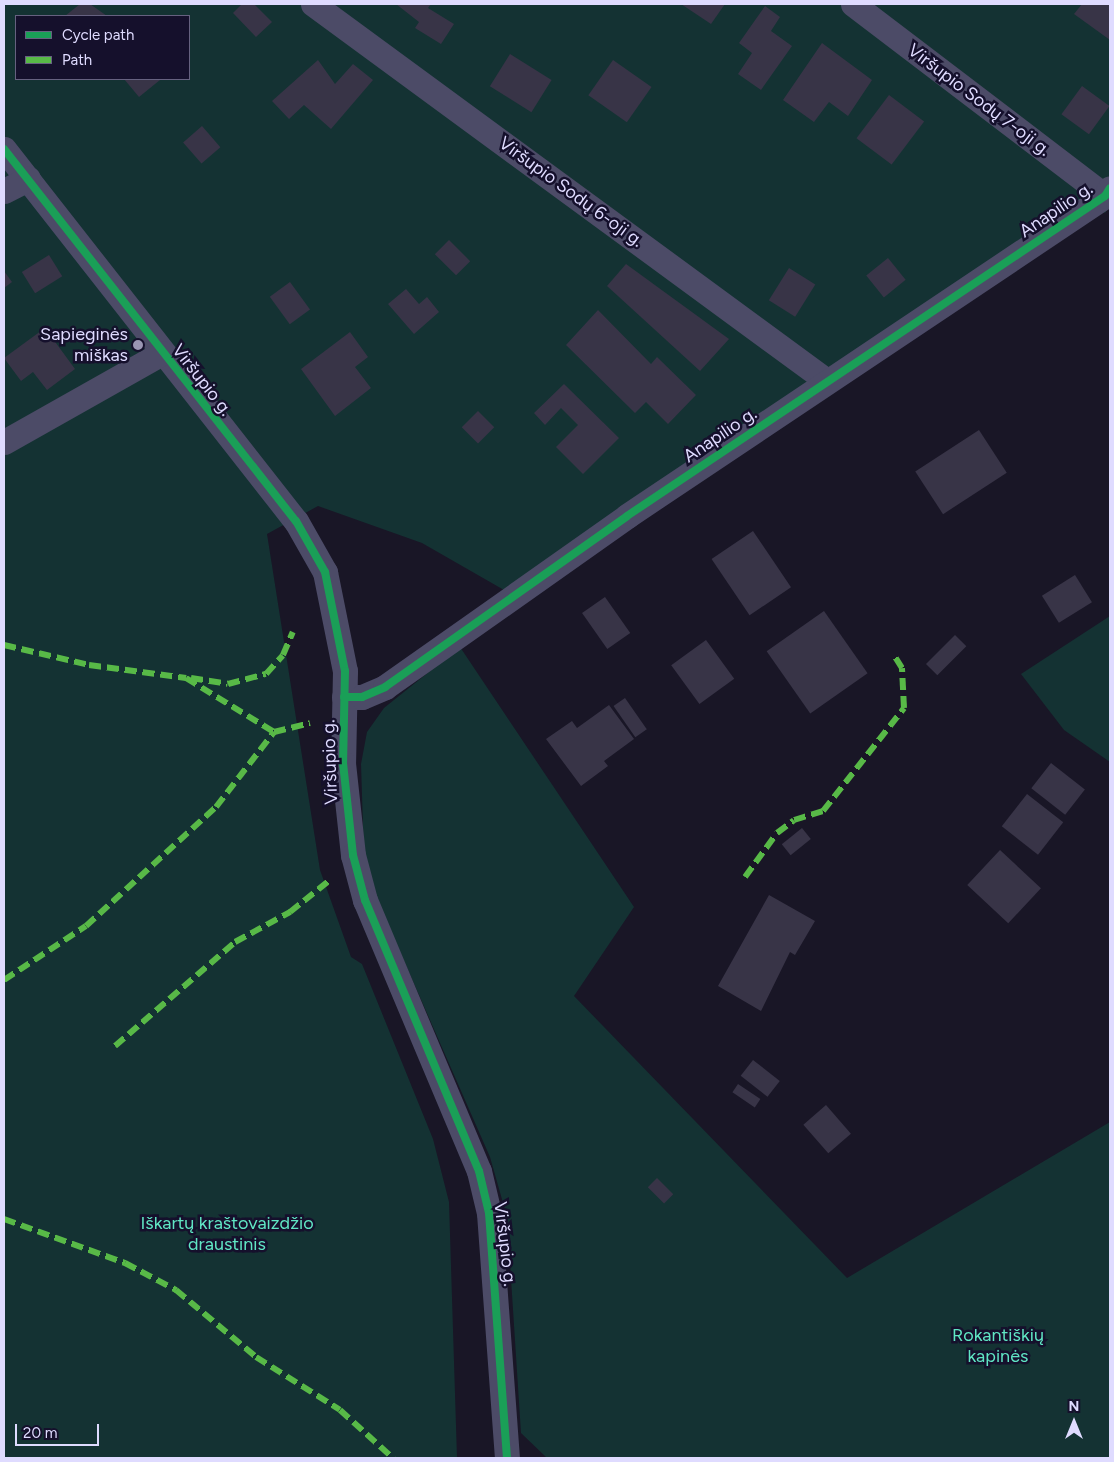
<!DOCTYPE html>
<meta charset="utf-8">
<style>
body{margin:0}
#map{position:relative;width:1114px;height:1462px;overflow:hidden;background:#191626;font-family:Figtree,sans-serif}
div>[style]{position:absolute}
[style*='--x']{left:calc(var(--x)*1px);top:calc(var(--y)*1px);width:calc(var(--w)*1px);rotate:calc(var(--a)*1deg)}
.green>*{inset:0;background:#143233}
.building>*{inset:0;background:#383447;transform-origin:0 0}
.minor>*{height:25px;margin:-12.5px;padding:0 12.5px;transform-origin:12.5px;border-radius:12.5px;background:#4c4b67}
.quiet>*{height:6px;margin-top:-3px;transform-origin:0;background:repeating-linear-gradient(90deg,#58b947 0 12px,transparent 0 18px)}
.cycleway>*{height:8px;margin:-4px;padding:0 4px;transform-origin:4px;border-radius:4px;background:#1a9f57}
.dots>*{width:14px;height:14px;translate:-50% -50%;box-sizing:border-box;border:2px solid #15102c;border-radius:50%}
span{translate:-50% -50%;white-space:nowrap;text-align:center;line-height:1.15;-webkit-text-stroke:5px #15102c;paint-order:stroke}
.street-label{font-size:18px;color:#dfdbff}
.poi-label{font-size:18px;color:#dfdbff}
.right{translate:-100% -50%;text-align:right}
.park-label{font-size:18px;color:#60e6c4}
.frame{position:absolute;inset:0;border:5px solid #dfdbff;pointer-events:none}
.legend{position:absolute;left:15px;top:15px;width:175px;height:65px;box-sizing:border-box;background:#15102c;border:1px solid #666180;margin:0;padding:6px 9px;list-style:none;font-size:15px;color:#dfdbff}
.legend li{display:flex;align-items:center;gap:10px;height:25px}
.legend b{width:25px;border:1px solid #666180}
.north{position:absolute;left:1049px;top:1397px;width:50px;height:50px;-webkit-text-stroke:4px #15102c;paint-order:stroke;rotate:0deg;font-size:14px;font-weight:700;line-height:20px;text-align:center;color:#dfdbff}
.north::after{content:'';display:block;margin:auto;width:18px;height:22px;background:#dfdbff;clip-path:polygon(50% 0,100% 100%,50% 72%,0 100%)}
.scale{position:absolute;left:15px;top:1424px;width:84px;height:22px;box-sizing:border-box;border:2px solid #dfdbff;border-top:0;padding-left:6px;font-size:15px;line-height:18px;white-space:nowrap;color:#dfdbff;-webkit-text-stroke:4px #15102c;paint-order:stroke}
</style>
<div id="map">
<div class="green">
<div style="clip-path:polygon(evenodd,4px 4px,1110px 4px,1110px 206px,1105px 213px,1083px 198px,504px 590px,422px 543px,318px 506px,267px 534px,320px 870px,351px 957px,362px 964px,433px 1139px,449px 1202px,457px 1458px,4px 1458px,4px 4px,16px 16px,189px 16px,189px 79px,16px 79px,16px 16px)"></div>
<div style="clip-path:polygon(1110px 616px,1110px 762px,1064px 730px,1021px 674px)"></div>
<div style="clip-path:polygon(460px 647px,634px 907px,574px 996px,847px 1278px,1110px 1122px,1110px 1458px,547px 1458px,521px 1433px,507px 1217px,490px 1157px,373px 890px,364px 858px,361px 764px,367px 732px,384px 708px)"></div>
</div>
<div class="building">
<div style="clip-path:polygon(80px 4px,90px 4px,107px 16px,65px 16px)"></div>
<div style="clip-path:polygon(242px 4px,254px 4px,272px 22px,256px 37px,233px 13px)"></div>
<div style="clip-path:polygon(396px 4px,431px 4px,428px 8px,454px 24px,441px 44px,415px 28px,419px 22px)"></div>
<div style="clip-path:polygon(681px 4px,725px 4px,711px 24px)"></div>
<div style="clip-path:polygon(1082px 4px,1110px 4px,1110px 40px,1074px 14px)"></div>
<div style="clip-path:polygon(765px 6px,780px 17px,771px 31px,792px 46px,761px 90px,738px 74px,752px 53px,739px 43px)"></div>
<div style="clip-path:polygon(822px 43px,872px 80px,848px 116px,829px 102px,814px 122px,783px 100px)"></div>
<div style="left:510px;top:54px;width:49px;height:38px;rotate:32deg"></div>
<div style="clip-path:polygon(318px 60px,335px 84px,353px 64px,373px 80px,331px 129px,304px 105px,289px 119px,272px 101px)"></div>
<div style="left:613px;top:60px;width:47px;height:43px;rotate:35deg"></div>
<div style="clip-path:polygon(124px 79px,159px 79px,160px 80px,139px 97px)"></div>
<div style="left:1082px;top:86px;width:34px;height:35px;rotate:36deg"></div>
<div style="left:889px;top:95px;width:44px;height:54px;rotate:37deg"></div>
<div style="left:202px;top:126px;width:28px;height:25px;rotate:49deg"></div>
<div style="left:449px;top:240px;width:30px;height:20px;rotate:45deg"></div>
<div style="left:49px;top:255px;width:25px;height:32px;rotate:58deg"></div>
<div style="left:888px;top:258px;width:28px;height:28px;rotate:51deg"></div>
<div style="clip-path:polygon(626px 264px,729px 339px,700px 371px,607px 286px)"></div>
<div style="left:789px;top:268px;width:31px;height:38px;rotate:32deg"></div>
<div style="clip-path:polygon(4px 271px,12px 282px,4px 288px)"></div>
<div style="left:290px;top:282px;width:34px;height:25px;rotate:54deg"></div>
<div style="clip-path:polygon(406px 289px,419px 304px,427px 297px,439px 312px,414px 334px,388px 304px)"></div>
<div style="clip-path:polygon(598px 310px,651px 364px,657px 357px,696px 395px,668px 424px,646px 402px,635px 413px,566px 345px)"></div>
<div style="clip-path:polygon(45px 328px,75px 369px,47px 390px,33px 372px,21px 381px,4px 358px)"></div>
<div style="clip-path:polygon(350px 332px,368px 357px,355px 367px,371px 388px,335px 416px,301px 369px)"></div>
<div style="clip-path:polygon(564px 384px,619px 438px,583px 474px,556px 447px,578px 425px,561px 408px,545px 425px,534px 413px)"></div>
<div style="left:478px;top:411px;width:23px;height:23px;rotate:45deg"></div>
<div style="left:979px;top:430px;width:51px;height:76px;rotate:57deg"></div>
<div style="left:753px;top:531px;width:68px;height:50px;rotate:56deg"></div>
<div style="left:1075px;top:575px;width:32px;height:39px;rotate:58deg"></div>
<div style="left:605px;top:597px;width:44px;height:28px;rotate:55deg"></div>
<div style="left:824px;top:611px;width:76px;height:70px;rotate:55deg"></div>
<div style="left:955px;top:635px;width:16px;height:41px;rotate:45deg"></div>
<div style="left:706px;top:640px;width:48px;height:43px;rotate:54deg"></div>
<div style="left:625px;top:698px;width:38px;height:14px;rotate:55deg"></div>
<div style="clip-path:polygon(609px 705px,634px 739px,604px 761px,608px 766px,581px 786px,546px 739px,572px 721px,577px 728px)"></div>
<div style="left:1051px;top:763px;width:43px;height:32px;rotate:38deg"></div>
<div style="left:1027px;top:794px;width:46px;height:41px;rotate:38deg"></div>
<div style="left:802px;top:828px;width:14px;height:26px;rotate:51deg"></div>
<div style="left:1000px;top:850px;width:56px;height:48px;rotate:43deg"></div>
<div style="clip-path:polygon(769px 895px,815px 921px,795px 955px,790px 952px,761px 1011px,718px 986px)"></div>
<div style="left:753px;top:1060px;width:34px;height:20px;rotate:38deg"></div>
<div style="left:738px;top:1084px;width:27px;height:10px;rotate:34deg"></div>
<div style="left:826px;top:1105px;width:38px;height:30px;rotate:49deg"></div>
<div style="left:657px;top:1178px;width:23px;height:13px;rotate:45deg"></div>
</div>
<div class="minor">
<div style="--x:313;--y:4;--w:637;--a:36.26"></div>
<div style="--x:853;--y:4;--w:317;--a:37.3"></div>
<div style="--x:4;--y:149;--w:473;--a:51.9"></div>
<div style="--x:296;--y:521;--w:59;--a:60.4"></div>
<div style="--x:325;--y:572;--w:101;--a:78.6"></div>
<div style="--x:345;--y:671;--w:92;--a:91.2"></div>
<div style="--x:343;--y:763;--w:93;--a:83.8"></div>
<div style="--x:353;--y:855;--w:47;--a:75.1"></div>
<div style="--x:365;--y:900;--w:294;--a:67.2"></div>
<div style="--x:479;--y:1171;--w:43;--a:76.6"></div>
<div style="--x:489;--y:1213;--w:246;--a:85.8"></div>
<div style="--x:4;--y:191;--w:27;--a:-27"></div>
<div style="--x:4;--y:442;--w:181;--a:-29.4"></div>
<div style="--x:344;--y:697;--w:18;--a:0"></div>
<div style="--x:362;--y:697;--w:25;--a:-23"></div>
<div style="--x:385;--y:687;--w:296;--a:-35.2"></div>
<div style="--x:627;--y:516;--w:575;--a:-33.8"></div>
<div style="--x:1105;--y:196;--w:9;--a:-58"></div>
</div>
<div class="quiet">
<div style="--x:4;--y:645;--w:87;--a:13.2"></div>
<div style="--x:89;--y:665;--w:98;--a:7.6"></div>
<div style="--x:186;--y:678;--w:103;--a:31.5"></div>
<div style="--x:191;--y:678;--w:37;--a:9"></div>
<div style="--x:228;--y:684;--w:39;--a:-15"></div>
<div style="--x:266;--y:674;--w:25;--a:-48"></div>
<div style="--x:283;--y:655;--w:25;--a:-67"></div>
<div style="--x:745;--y:877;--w:54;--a:-54"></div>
<div style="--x:777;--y:833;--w:21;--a:-37"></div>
<div style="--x:794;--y:820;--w:30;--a:-17"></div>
<div style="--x:823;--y:811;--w:131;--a:-51.8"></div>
<div style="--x:904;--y:708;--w:40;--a:-92.9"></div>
<div style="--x:902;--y:668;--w:13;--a:-122"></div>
<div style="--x:4;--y:980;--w:98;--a:-33.4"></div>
<div style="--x:86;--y:926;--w:176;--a:-42.5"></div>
<div style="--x:216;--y:807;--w:95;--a:-52.3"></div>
<div style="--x:274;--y:732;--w:37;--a:-14"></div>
<div style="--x:115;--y:1046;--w:159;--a:-40.9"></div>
<div style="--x:235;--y:942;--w:63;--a:-28.6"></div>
<div style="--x:290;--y:912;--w:51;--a:-38.7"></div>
<div style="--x:4;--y:1219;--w:129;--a:20"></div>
<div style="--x:125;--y:1263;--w:58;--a:27.9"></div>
<div style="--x:176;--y:1290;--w:104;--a:39.9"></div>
<div style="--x:256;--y:1357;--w:99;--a:32.2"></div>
<div style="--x:340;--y:1410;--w:72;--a:42.2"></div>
</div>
<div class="cycleway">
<div style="--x:4;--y:149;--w:473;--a:51.9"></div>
<div style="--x:296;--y:521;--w:59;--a:60.4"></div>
<div style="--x:325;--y:572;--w:101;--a:78.6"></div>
<div style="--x:345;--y:671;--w:92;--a:91.2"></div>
<div style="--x:343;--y:763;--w:93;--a:83.8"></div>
<div style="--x:353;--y:855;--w:47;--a:75.1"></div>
<div style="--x:365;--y:900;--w:294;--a:67.2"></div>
<div style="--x:479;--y:1171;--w:43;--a:76.6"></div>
<div style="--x:489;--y:1213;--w:246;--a:85.8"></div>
<div style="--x:344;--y:697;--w:18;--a:0"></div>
<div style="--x:362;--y:697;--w:25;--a:-23"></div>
<div style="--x:385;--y:687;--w:296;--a:-35.2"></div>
<div style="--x:627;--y:516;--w:575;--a:-33.8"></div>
<div style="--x:1105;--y:196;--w:9;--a:-58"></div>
</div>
<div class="dots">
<div style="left:138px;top:345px;background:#9a96b3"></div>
</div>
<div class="street-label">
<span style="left:979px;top:100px;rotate:37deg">Viršupio Sodų 7-oji g.</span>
<span style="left:571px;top:192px;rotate:36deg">Viršupio Sodų 6-oji g.</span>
<span style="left:1056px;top:210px;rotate:-34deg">Anapilio g.</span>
<span style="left:202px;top:380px;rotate:52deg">Viršupio g.</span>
<span style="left:720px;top:435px;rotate:-34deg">Anapilio g.</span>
<span style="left:330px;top:762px;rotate:-92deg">Viršupio g.</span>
<span style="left:505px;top:1244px;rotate:83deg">Viršupio g.</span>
</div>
<div class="poi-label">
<span class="right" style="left:128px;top:345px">Sapieginės<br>miškas</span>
</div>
<div class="park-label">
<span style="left:227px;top:1234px">Iškartų kraštovaizdžio<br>draustinis</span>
<span style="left:998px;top:1346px">Rokantiškių<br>kapinės</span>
</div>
<div class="frame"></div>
<ul class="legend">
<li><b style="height:6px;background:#1a9f57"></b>Cycle path</li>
<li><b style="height:6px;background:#58b947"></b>Path</li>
</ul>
<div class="north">N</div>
<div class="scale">20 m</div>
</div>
